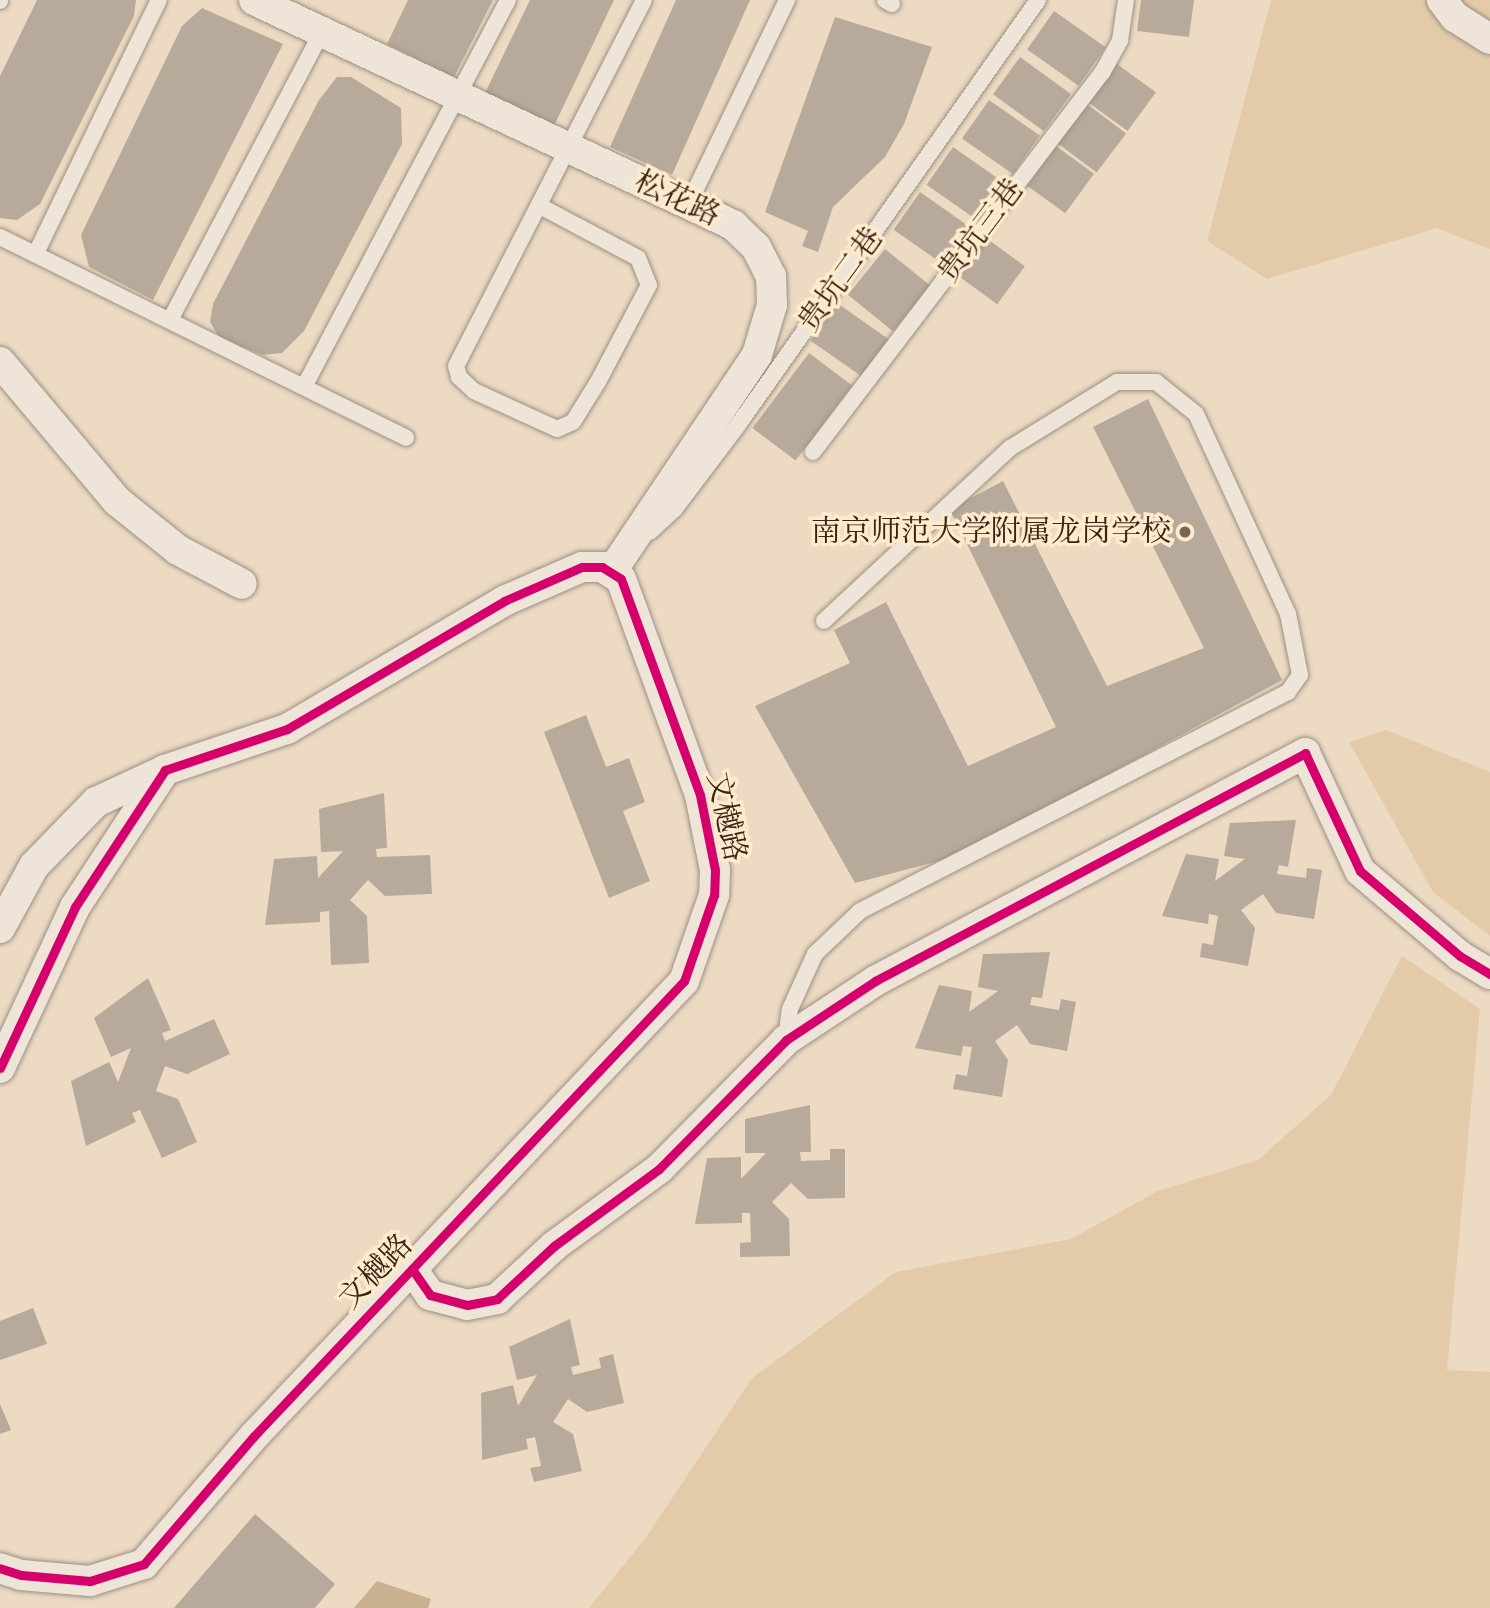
<!DOCTYPE html>
<meta charset="utf-8">
<style>
body{margin:0}
#map{position:relative;width:1490px;height:1608px;overflow:hidden;background:#ecdac2;font-family:"IM FELL Double Pica","Noto Serif SC",serif}
div>[style]{position:absolute}
[style*='--x']{left:calc(var(--x)*1px);top:calc(var(--y)*1px);width:calc(var(--w)*1px);rotate:calc(var(--a)*1deg)}
.green>*{inset:0;background:#e3cbaa}
.water>*{inset:0;background:#c9b190}
.building>*{inset:0;background:#b7aa9a;transform-origin:0 0}
.roads{filter:drop-shadow(0 0 2px #9c9081) drop-shadow(0 0 2px #9c9081)}
.service>*{height:16px;margin:-8px;padding:0 8px;transform-origin:8px;border-radius:8px;background:#eee5d8}
.minor>*{height:30px;margin:-15px;padding:0 15px;transform-origin:15px;border-radius:15px;background:#eee5d8}
.cycleway>*{height:9px;margin:-4.5px;padding:0 4.5px;transform-origin:4.5px;border-radius:4.5px;background:#d6006c}
.dots>*{width:19px;height:19px;translate:-50% -50%;box-sizing:border-box;border:4px solid #feeacc;border-radius:50%}
span{translate:-50% -50%;white-space:nowrap;text-align:center;line-height:1.15;-webkit-text-stroke:7px #feeacc;paint-order:stroke}
.street-label{font-size:30px;color:#392415}
.poi-label{font-size:30px;color:#392415}
.right{translate:-100% -50%;text-align:right}
</style>
<div id="map">
<div class="green">
<div style="clip-path:polygon(1271px 0,1490px 0,1490px 249px,1437px 228px,1267px 279px,1207px 241px)"></div>
<div style="clip-path:polygon(1386px 730px,1490px 772px,1490px 936px,1433px 892px,1349px 742px)"></div>
<div style="clip-path:polygon(1402px 956px,1480px 1009px,1447px 1370px,1490px 1372px,1490px 1608px,589px 1608px,647px 1536px,752px 1378px,896px 1272px,1071px 1239px,1158px 1191px,1258px 1160px,1331px 1095px)"></div>
</div>
<div class="water">
<div style="clip-path:polygon(377px 1581px,431px 1599px,428px 1608px,354px 1608px)"></div>
</div>
<div class="building">
<div style="clip-path:polygon(37px 0,136px 0,134px 16px,40px 204px,17px 220px,0 218px,0 76px)"></div>
<div style="clip-path:polygon(408px 0,493px 0,454px 77px,387px 44px)"></div>
<div style="clip-path:polygon(530px 0,614px 0,554px 126px,485px 93px)"></div>
<div style="clip-path:polygon(676px 0,750px 0,672px 175px,610px 147px)"></div>
<div style="clip-path:polygon(1141px 0,1194px 0,1189px 37px,1137px 31px)"></div>
<div style="clip-path:polygon(202px 8px,283px 44px,153px 300px,89px 267px,81px 235px,182px 26px)"></div>
<div style="left:1054px;top:11px;width:63px;height:47px;rotate:35deg"></div>
<div style="clip-path:polygon(835px 17px,932px 47px,904px 124px,885px 157px,833px 207px,818px 252px,802px 246px,808px 231px,765px 212px)"></div>
<div style="left:1020px;top:57px;width:63px;height:46px;rotate:36deg"></div>
<div style="left:1117px;top:64px;width:48px;height:48px;rotate:36deg"></div>
<div style="clip-path:polygon(337px 77px,351px 77px,401px 108px,402px 144px,304px 331px,282px 353px,263px 355px,219px 337px,210px 322px,213px 304px,319px 100px)"></div>
<div style="left:989px;top:100px;width:62px;height:47px;rotate:35deg"></div>
<div style="left:1087px;top:104px;width:49px;height:49px;rotate:37deg"></div>
<div style="left:1056px;top:146px;width:47px;height:49px;rotate:36deg"></div>
<div style="left:953px;top:147px;width:64px;height:46px;rotate:35deg"></div>
<div style="left:920px;top:192px;width:63px;height:46px;rotate:35deg"></div>
<div style="left:986px;top:238px;width:48px;height:47px;rotate:36deg"></div>
<div style="left:885px;top:249px;width:58px;height:59px;rotate:39deg"></div>
<div style="left:837px;top:303px;width:63px;height:46px;rotate:35deg"></div>
<div style="left:809px;top:353px;width:54px;height:94px;rotate:37deg"></div>
<div style="clip-path:polygon(1148px 399px,1282px 680px,958px 856px,855px 883px,755px 706px,850px 663px,834px 630px,886px 602px,968px 766px,1056px 727px,950px 509px,1003px 481px,1107px 686px,1204px 648px,1093px 427px)"></div>
<div style="clip-path:polygon(586px 715px,606px 767px,629px 758px,645px 802px,623px 811px,650px 881px,609px 898px,544px 732px)"></div>
<div style="clip-path:polygon(384px 793px,387px 848px,376px 849px,377px 857px,430px 855px,432px 894px,385px 896px,368px 880px,350px 900px,367px 916px,369px 963px,331px 965px,329px 911px,320px 912px,320px 922px,265px 925px,274px 859px,317px 856px,318px 878px,343px 851px,321px 852px,319px 809px)"></div>
<div style="clip-path:polygon(1296px 820px,1288px 867px,1279px 865px,1277px 874px,1306px 878px,1307px 868px,1322px 870px,1314px 919px,1276px 913px,1263px 894px,1241px 910px,1255px 928px,1248px 966px,1200px 957px,1202px 943px,1213px 945px,1218px 916px,1209px 914px,1208px 924px,1162px 916px,1186px 854px,1219px 859px,1215px 881px,1245px 859px,1224px 856px,1230px 823px)"></div>
<div style="clip-path:polygon(1050px 952px,1042px 998px,1032px 997px,1030px 1005px,1059px 1010px,1061px 999px,1076px 1002px,1067px 1051px,1030px 1044px,1017px 1025px,995px 1041px,1008px 1060px,1002px 1097px,953px 1089px,956px 1074px,967px 1076px,972px 1047px,963px 1046px,961px 1056px,915px 1048px,939px 985px,972px 991px,969px 1012px,998px 991px,978px 987px,983px 954px)"></div>
<div style="clip-path:polygon(148px 978px,171px 1030px,162px 1033px,165px 1041px,214px 1019px,230px 1054px,187px 1074px,165px 1066px,156px 1091px,178px 1099px,197px 1142px,162px 1158px,140px 1110px,132px 1113px,136px 1122px,86px 1146px,71px 1081px,109px 1062px,118px 1082px,131px 1048px,111px 1057px,94px 1018px)"></div>
<div style="clip-path:polygon(810px 1105px,811px 1152px,800px 1152px,801px 1161px,830px 1160px,830px 1149px,845px 1149px,845px 1198px,808px 1199px,791px 1183px,772px 1202px,789px 1219px,790px 1256px,740px 1257px,740px 1243px,751px 1242px,750px 1213px,742px 1213px,742px 1223px,695px 1224px,707px 1158px,741px 1157px,741px 1179px,766px 1153px,745px 1153px,745px 1119px)"></div>
<div style="clip-path:polygon(33px 1308px,47px 1344px,0 1360px,0 1321px)"></div>
<div style="clip-path:polygon(570px 1319px,580px 1365px,571px 1367px,573px 1375px,601px 1368px,599px 1358px,613px 1354px,624px 1403px,587px 1412px,568px 1399px,553px 1422px,573px 1434px,582px 1471px,534px 1482px,530px 1468px,541px 1466px,535px 1437px,526px 1439px,528px 1449px,482px 1460px,481px 1393px,513px 1385px,518px 1406px,537px 1375px,517px 1380px,509px 1347px)"></div>
<div style="clip-path:polygon(0 1404px,11px 1430px,0 1434px)"></div>
<div style="clip-path:polygon(255px 1514px,335px 1584px,315px 1608px,174px 1608px)"></div>
</div>
<div class="roads">
<div class="service">
<div style="--x:885;--y:0;--w:8;--a:30"></div>
<div style="--x:0;--y:1;--w:1;--a:-90"></div>
<div style="--x:688;--y:205;--w:228;--a:-64.2"></div>
<div style="--x:540;--y:206;--w:111;--a:28"></div>
<div style="--x:638;--y:258;--w:29;--a:68"></div>
<div style="--x:649;--y:285;--w:107;--a:117.8"></div>
<div style="--x:599;--y:380;--w:49;--a:121.8"></div>
<div style="--x:573;--y:422;--w:17;--a:156"></div>
<div style="--x:557;--y:429;--w:91;--a:-155.4"></div>
<div style="--x:474;--y:391;--w:21;--a:-137"></div>
<div style="--x:459;--y:377;--w:11;--a:-105"></div>
<div style="--x:456;--y:366;--w:411;--a:-62.8"></div>
<div style="--x:0;--y:237;--w:453;--a:26.3"></div>
<div style="--x:36;--y:253;--w:281;--a:-64.1"></div>
<div style="--x:170;--y:320;--w:326;--a:-62.2"></div>
<div style="--x:305;--y:385;--w:435;--a:-62.2"></div>
<div style="--x:813;--y:452;--w:477;--a:-52.7"></div>
<div style="--x:1102;--y:73;--w:38;--a:-61"></div>
<div style="--x:1120;--y:40;--w:40;--a:-81.5"></div>
<div style="--x:650;--y:532;--w:33;--a:-43"></div>
<div style="--x:674;--y:510;--w:106;--a:-53"></div>
<div style="--x:738;--y:425;--w:520;--a:-54.78"></div>
<div style="--x:786;--y:1040;--w:31;--a:-83"></div>
<div style="--x:790;--y:1009;--w:60;--a:-65.6"></div>
<div style="--x:815;--y:954;--w:62;--a:-43.7"></div>
<div style="--x:860;--y:911;--w:481;--a:-27.1"></div>
<div style="--x:1288;--y:692;--w:21;--a:-55"></div>
<div style="--x:1300;--y:675;--w:62;--a:-101.1"></div>
<div style="--x:1288;--y:614;--w:220;--a:-114.7"></div>
<div style="--x:1196;--y:414;--w:51;--a:-141.3"></div>
<div style="--x:1156;--y:382;--w:39;--a:180"></div>
<div style="--x:1117;--y:382;--w:126;--a:148.3"></div>
<div style="--x:1010;--y:448;--w:254;--a:137.1"></div>
</div>
<div class="minor">
<div style="--x:254;--y:0;--w:529;--a:25.16"></div>
<div style="--x:733;--y:225;--w:32;--a:44"></div>
<div style="--x:756;--y:247;--w:33;--a:63"></div>
<div style="--x:771;--y:276;--w:29;--a:88"></div>
<div style="--x:772;--y:305;--w:52;--a:106.7"></div>
<div style="--x:757;--y:355;--w:260;--a:123.9"></div>
<div style="--x:1442;--y:0;--w:21;--a:53"></div>
<div style="--x:1455;--y:17;--w:41;--a:32.2"></div>
<div style="--x:0;--y:362;--w:182;--a:49.9"></div>
<div style="--x:117;--y:501;--w:78;--a:38.8"></div>
<div style="--x:178;--y:550;--w:72;--a:28"></div>
<div style="--x:0;--y:928;--w:71;--a:-61.3"></div>
<div style="--x:34;--y:866;--w:89;--a:-45.9"></div>
<div style="--x:96;--y:802;--w:76;--a:-24.9"></div>
<div style="--x:0;--y:1068;--w:178;--a:-65"></div>
<div style="--x:75;--y:907;--w:164;--a:-56.7"></div>
<div style="--x:165;--y:770;--w:129;--a:-18.6"></div>
<div style="--x:287;--y:729;--w:252;--a:-30.5"></div>
<div style="--x:504;--y:601;--w:85;--a:-23.6"></div>
<div style="--x:582;--y:567;--w:20;--a:0"></div>
<div style="--x:602;--y:567;--w:22;--a:32"></div>
<div style="--x:621;--y:579;--w:230;--a:69.9"></div>
<div style="--x:700;--y:795;--w:76;--a:78.7"></div>
<div style="--x:715;--y:870;--w:25;--a:92"></div>
<div style="--x:714;--y:895;--w:91;--a:109.2"></div>
<div style="--x:684;--y:981;--w:626;--a:133.38"></div>
<div style="--x:254;--y:1436;--w:169;--a:130.7"></div>
<div style="--x:144;--y:1564;--w:57;--a:162.5"></div>
<div style="--x:90;--y:1581;--w:69;--a:-175"></div>
<div style="--x:21;--y:1575;--w:22;--a:-162"></div>
<div style="--x:412;--y:1269;--w:32;--a:55"></div>
<div style="--x:430;--y:1295;--w:38;--a:15"></div>
<div style="--x:467;--y:1305;--w:31;--a:-11"></div>
<div style="--x:497;--y:1299;--w:78;--a:-42.9"></div>
<div style="--x:554;--y:1246;--w:130;--a:-36.3"></div>
<div style="--x:659;--y:1169;--w:181;--a:-45.4"></div>
<div style="--x:786;--y:1040;--w:107;--a:-33.5"></div>
<div style="--x:875;--y:981;--w:487;--a:-27.9"></div>
<div style="--x:1305;--y:753;--w:130;--a:65"></div>
<div style="--x:1360;--y:871;--w:131;--a:40.4"></div>
<div style="--x:1460;--y:956;--w:35;--a:31"></div>
</div>
</div>
<div class="cycleway">
<div style="--x:0;--y:1068;--w:178;--a:-65"></div>
<div style="--x:75;--y:907;--w:164;--a:-56.7"></div>
<div style="--x:165;--y:770;--w:129;--a:-18.6"></div>
<div style="--x:287;--y:729;--w:252;--a:-30.5"></div>
<div style="--x:504;--y:601;--w:85;--a:-23.6"></div>
<div style="--x:582;--y:567;--w:20;--a:0"></div>
<div style="--x:602;--y:567;--w:22;--a:32"></div>
<div style="--x:621;--y:579;--w:230;--a:69.9"></div>
<div style="--x:700;--y:795;--w:76;--a:78.7"></div>
<div style="--x:715;--y:870;--w:25;--a:92"></div>
<div style="--x:714;--y:895;--w:91;--a:109.2"></div>
<div style="--x:684;--y:981;--w:626;--a:133.38"></div>
<div style="--x:254;--y:1436;--w:169;--a:130.7"></div>
<div style="--x:144;--y:1564;--w:57;--a:162.5"></div>
<div style="--x:90;--y:1581;--w:69;--a:-175"></div>
<div style="--x:21;--y:1575;--w:22;--a:-162"></div>
<div style="--x:412;--y:1269;--w:32;--a:55"></div>
<div style="--x:430;--y:1295;--w:38;--a:15"></div>
<div style="--x:467;--y:1305;--w:31;--a:-11"></div>
<div style="--x:497;--y:1299;--w:78;--a:-42.9"></div>
<div style="--x:554;--y:1246;--w:130;--a:-36.3"></div>
<div style="--x:659;--y:1169;--w:181;--a:-45.4"></div>
<div style="--x:786;--y:1040;--w:107;--a:-33.5"></div>
<div style="--x:875;--y:981;--w:487;--a:-27.9"></div>
<div style="--x:1305;--y:753;--w:130;--a:65"></div>
<div style="--x:1360;--y:871;--w:131;--a:40.4"></div>
<div style="--x:1460;--y:956;--w:35;--a:31"></div>
</div>
<div class="dots">
<div style="left:1185px;top:532px;background:#786452"></div>
</div>
<div class="street-label">
<span style="left:677px;top:199px;rotate:25deg">松花路</span>
<span style="left:981px;top:231px;rotate:-53deg">贵坑三巷</span>
<span style="left:841px;top:280px;rotate:-54deg">贵坑二巷</span>
<span style="left:726px;top:817px;rotate:78deg">文樾路</span>
<span style="left:376px;top:1272px;rotate:-46deg">文樾路</span>
</div>
<div class="poi-label">
<span class="right" style="left:1171px;top:532px">南京师范大学附属龙岗学校</span>
</div>
</div>
